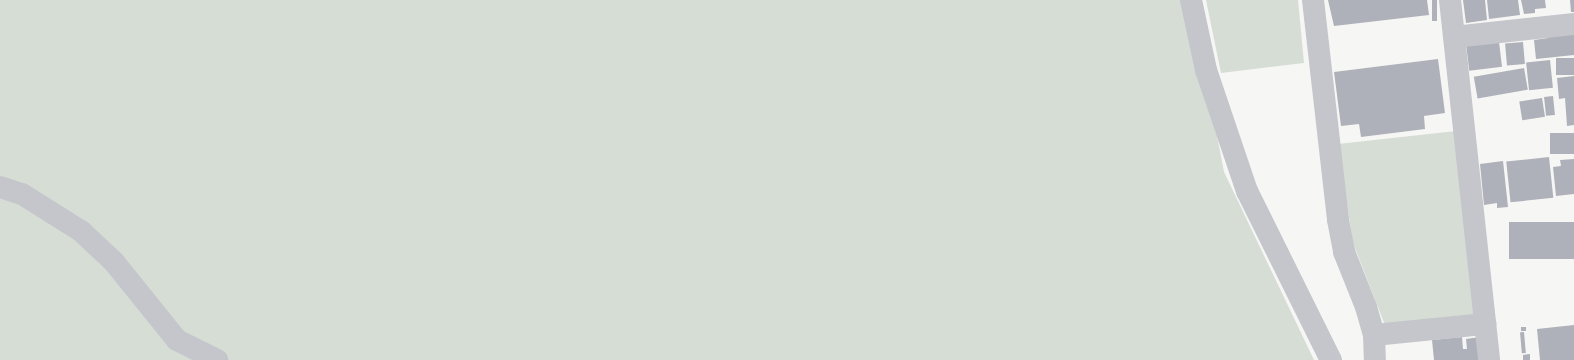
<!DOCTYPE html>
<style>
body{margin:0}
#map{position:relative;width:1574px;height:360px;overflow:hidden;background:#f6f6f4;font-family:Arial,sans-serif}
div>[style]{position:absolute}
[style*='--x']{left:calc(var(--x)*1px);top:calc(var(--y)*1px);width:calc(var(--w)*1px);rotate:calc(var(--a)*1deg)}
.green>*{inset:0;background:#d6ddd5}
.building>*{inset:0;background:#aeb1b9;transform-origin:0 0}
.minor>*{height:22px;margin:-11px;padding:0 11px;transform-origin:11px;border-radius:11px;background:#c5c6cb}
span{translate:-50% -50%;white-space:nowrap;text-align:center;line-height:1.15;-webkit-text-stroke:4px #fff;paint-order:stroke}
</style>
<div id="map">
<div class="green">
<div style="clip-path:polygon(0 0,1191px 0,1224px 172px,1314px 360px,0 360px)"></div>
<div style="clip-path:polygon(1206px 0,1298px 0,1304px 63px,1221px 73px)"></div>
<div style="clip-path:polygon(1456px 131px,1476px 326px,1390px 338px,1353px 243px,1338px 144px)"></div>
</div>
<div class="building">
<div style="clip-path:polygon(1328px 0,1427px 0,1429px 15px,1334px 26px)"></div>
<div style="left:1432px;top:0;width:5px;height:21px"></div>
<div style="clip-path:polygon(1463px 0,1485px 0,1487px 20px,1466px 23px)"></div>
<div style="clip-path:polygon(1487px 0,1518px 0,1520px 15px,1489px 19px)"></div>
<div style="clip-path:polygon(1521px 0,1545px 0,1546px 8px,1535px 9px,1535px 13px,1524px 14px)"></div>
<div style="clip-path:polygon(1570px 0,1574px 0,1574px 12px,1571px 12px)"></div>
<div style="clip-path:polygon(1574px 32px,1574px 55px,1536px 59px,1534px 40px,1548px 38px,1548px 35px)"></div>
<div style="left:1499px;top:42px;width:25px;height:33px;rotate:83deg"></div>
<div style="left:1523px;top:42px;width:22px;height:18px;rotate:85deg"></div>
<div style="left:1574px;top:58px;width:17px;height:18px;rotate:90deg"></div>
<div style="clip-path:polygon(1438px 59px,1445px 113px,1424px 116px,1425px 129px,1361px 137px,1359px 124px,1341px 126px,1334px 72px)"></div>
<div style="left:1550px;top:60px;width:28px;height:24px;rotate:84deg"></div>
<div style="left:1524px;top:68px;width:22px;height:51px;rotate:80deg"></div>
<div style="clip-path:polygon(1574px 76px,1574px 125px,1567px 126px,1565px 98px,1559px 99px,1557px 78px)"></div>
<div style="left:1553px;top:96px;width:19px;height:9px;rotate:84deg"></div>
<div style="left:1542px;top:98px;width:19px;height:23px;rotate:81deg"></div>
<div style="left:1574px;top:133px;width:21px;height:24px;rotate:90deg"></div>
<div style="left:1549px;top:157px;width:41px;height:43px;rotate:84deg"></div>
<div style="clip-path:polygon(1574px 159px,1574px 194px,1556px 196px,1553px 167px,1561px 166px,1560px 160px)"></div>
<div style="clip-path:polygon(1503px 161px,1508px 207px,1497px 208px,1497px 203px,1484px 205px,1480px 164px)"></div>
<div style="left:1574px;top:222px;width:37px;height:65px;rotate:90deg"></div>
<div style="clip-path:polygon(1574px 325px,1574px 360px,1540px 360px,1537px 329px)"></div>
<div style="left:1521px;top:327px;width:5px;height:4px"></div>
<div style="left:1524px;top:332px;width:21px;height:4px;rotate:85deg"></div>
<div style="clip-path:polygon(1462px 337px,1463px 349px,1467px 349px,1466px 339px,1480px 337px,1482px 360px,1434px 360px,1432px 340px)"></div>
<div style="clip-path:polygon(1530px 354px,1530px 360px,1523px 360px,1523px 355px)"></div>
</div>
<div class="minor">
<div style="--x:1191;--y:0;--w:72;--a:77.9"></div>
<div style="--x:1206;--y:70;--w:128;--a:71.3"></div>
<div style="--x:1247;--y:191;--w:189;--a:63.6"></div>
<div style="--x:1313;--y:0;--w:221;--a:83.5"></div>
<div style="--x:1338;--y:220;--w:33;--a:79"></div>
<div style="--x:1344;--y:252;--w:59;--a:68.2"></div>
<div style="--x:1366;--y:307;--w:29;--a:74"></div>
<div style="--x:1374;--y:335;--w:25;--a:88"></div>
<div style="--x:1450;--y:0;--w:362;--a:83.8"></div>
<div style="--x:1454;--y:37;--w:121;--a:-6.2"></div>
<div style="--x:0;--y:187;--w:23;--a:18"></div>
<div style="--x:22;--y:194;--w:70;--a:32.1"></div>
<div style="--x:81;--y:231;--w:45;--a:43.2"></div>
<div style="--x:114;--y:262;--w:100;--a:51.1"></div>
<div style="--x:177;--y:340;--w:45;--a:26.6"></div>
<div style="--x:1374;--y:335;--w:112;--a:-5.7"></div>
</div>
</div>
